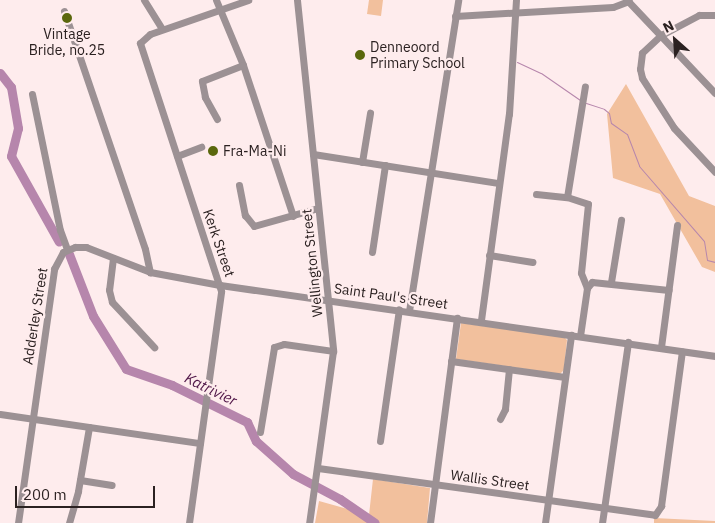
<!DOCTYPE html>
<style>
body{margin:0}
#map{position:relative;width:715px;height:523px;overflow:hidden;background:#feeced;font-family:"IBM Plex Sans",sans-serif}
div>[style]{position:absolute}
[style*='--x']{left:calc(var(--x)*1px);top:calc(var(--y)*1px);width:calc(var(--w)*1px);rotate:calc(var(--a)*1deg)}
.green>*{inset:0;background:#f2c09d}
.stream>*{height:1px;margin:-0.5px;padding:0 0.5px;transform-origin:0.5px;border-radius:0.5px;background:#b686ac}
.river>*{height:9px;margin:-4.5px;padding:0 4.5px;transform-origin:4.5px;border-radius:4.5px;background:#b686ac}
.minor>*{height:7px;margin:-3.5px;padding:0 3.5px;transform-origin:3.5px;border-radius:3.5px;background:#9c9194}
.dots>*{width:14px;height:14px;translate:-50% -50%;box-sizing:border-box;border:2px solid #feeced;border-radius:50%}
span{translate:-50% -50%;white-space:nowrap;text-align:center;line-height:1.15;-webkit-text-stroke:4.5px #feeced;paint-order:stroke}
.poi-label{font-size:14px;color:#2b2121}
.left{translate:0 -50%;text-align:left}
.street-label{font-size:14px;color:#2b2121}
.water-label{font-size:15px;color:#4f1547;font-style:italic}
.north{position:absolute;left:650px;top:15px;width:50px;height:50px;-webkit-text-stroke:4px #feeced;paint-order:stroke;rotate:334deg;font-size:14px;font-weight:700;line-height:20px;text-align:center;color:#2b2121}
.north::after{content:'';display:block;margin:auto;width:18px;height:22px;background:#2b2121;clip-path:polygon(50% 0,100% 100%,50% 72%,0 100%)}
.scale{position:absolute;left:15px;top:486px;width:140px;height:22px;box-sizing:border-box;border:2px solid #2b2121;border-top:0;padding-left:6px;font-size:15px;line-height:18px;white-space:nowrap;color:#2b2121;-webkit-text-stroke:4px #feeced;paint-order:stroke}
</style>
<div id="map">
<div class="green">
<div style="clip-path:polygon(369px 0,383px 0,381px 16px,367px 14px)"></div>
<div style="clip-path:polygon(626px 84px,689px 196px,715px 206px,715px 272px,702px 267px,660px 194px,613px 178px,607px 114px)"></div>
<div style="clip-path:polygon(461px 323px,564px 337px,567px 340px,564px 370px,560px 374px,456px 359px)"></div>
<div style="clip-path:polygon(373px 479px,430px 488px,427px 523px,315px 523px,319px 501px,369px 515px)"></div>
<div style="clip-path:polygon(654px 518px,715px 521px,715px 523px,654px 523px)"></div>
</div>
<div class="stream">
<div style="--x:517;--y:62;--w:26;--a:25"></div>
<div style="--x:541;--y:73;--w:47;--a:34.7"></div>
<div style="--x:586;--y:103;--w:19;--a:18"></div>
<div style="--x:604;--y:109;--w:6;--a:39"></div>
<div style="--x:609;--y:113;--w:10;--a:79"></div>
<div style="--x:611;--y:123;--w:19;--a:35"></div>
<div style="--x:627;--y:134;--w:34;--a:69"></div>
<div style="--x:639;--y:166;--w:99;--a:49.1"></div>
<div style="--x:704;--y:241;--w:19;--a:81"></div>
<div style="--x:707;--y:260;--w:8;--a:14"></div>
</div>
<div class="river">
<div style="--x:0;--y:73;--w:18;--a:52"></div>
<div style="--x:11;--y:87;--w:42;--a:80.3"></div>
<div style="--x:18;--y:128;--w:29;--a:104"></div>
<div style="--x:11;--y:156;--w:98;--a:60.8"></div>
<div style="--x:69;--y:254;--w:66;--a:68.8"></div>
<div style="--x:93;--y:316;--w:62;--a:58.1"></div>
<div style="--x:126;--y:369;--w:49;--a:19.2"></div>
<div style="--x:172;--y:385;--w:84;--a:26.3"></div>
<div style="--x:247;--y:422;--w:21;--a:65"></div>
<div style="--x:256;--y:441;--w:50;--a:41.7"></div>
<div style="--x:293;--y:474;--w:53;--a:28"></div>
<div style="--x:340;--y:499;--w:42;--a:34.4"></div>
</div>
<div class="minor">
<div style="--x:144;--y:0;--w:34;--a:58"></div>
<div style="--x:216;--y:0;--w:70;--a:67.4"></div>
<div style="--x:243;--y:65;--w:159;--a:71.7"></div>
<div style="--x:297;--y:0;--w:353;--a:84.1"></div>
<div style="--x:333;--y:351;--w:174;--a:97.9"></div>
<div style="--x:627;--y:0;--w:128;--a:46.6"></div>
<div style="--x:64;--y:11;--w:251;--a:71.2"></div>
<div style="--x:145;--y:249;--w:24;--a:78"></div>
<div style="--x:715;--y:15;--w:16;--a:180"></div>
<div style="--x:699;--y:15;--w:43;--a:152.2"></div>
<div style="--x:661;--y:35;--w:26;--a:137"></div>
<div style="--x:642;--y:53;--w:16;--a:97"></div>
<div style="--x:640;--y:69;--w:9;--a:77"></div>
<div style="--x:642;--y:78;--w:59;--a:57.4"></div>
<div style="--x:674;--y:128;--w:60;--a:47"></div>
<div style="--x:455;--y:16;--w:158;--a:-3.3"></div>
<div style="--x:613;--y:7;--w:17;--a:-21"></div>
<div style="--x:32;--y:94;--w:139;--a:78.4"></div>
<div style="--x:60;--y:230;--w:20;--a:70"></div>
<div style="--x:217;--y:119;--w:25;--a:-119"></div>
<div style="--x:205;--y:97;--w:16;--a:-101"></div>
<div style="--x:202;--y:81;--w:44;--a:-21.3"></div>
<div style="--x:313;--y:154;--w:188;--a:8.9"></div>
<div style="--x:177;--y:156;--w:26;--a:-21"></div>
<div style="--x:362;--y:162;--w:50;--a:-80.7"></div>
<div style="--x:239;--y:185;--w:31;--a:79"></div>
<div style="--x:245;--y:215;--w:14;--a:51"></div>
<div style="--x:254;--y:226;--w:66;--a:-15.7"></div>
<div style="--x:536;--y:194;--w:31;--a:6"></div>
<div style="--x:567;--y:197;--w:22;--a:18"></div>
<div style="--x:588;--y:204;--w:69;--a:95.8"></div>
<div style="--x:581;--y:273;--w:16;--a:68"></div>
<div style="--x:567;--y:197;--w:112;--a:-80.8"></div>
<div style="--x:372;--y:252;--w:88;--a:-81.5"></div>
<div style="--x:489;--y:255;--w:44;--a:9.2"></div>
<div style="--x:113;--y:258;--w:32;--a:97"></div>
<div style="--x:109;--y:290;--w:12;--a:76"></div>
<div style="--x:112;--y:302;--w:62;--a:47"></div>
<div style="--x:611;--y:282;--w:63;--a:-80.8"></div>
<div style="--x:409;--y:311;--w:315;--a:-81"></div>
<div style="--x:481;--y:320;--w:208;--a:-82.3"></div>
<div style="--x:509;--y:114;--w:114;--a:-86.5"></div>
<div style="--x:580;--y:336;--w:49;--a:-81.7"></div>
<div style="--x:587;--y:288;--w:8;--a:-50"></div>
<div style="--x:592;--y:282;--w:77;--a:5.9"></div>
<div style="--x:661;--y:347;--w:123;--a:-82.5"></div>
<div style="--x:451;--y:361;--w:115;--a:8"></div>
<div style="--x:0;--y:414;--w:202;--a:8.3"></div>
<div style="--x:500;--y:419;--w:11;--a:-63"></div>
<div style="--x:505;--y:409;--w:40;--a:-84.3"></div>
<div style="--x:260;--y:432;--w:86;--a:-80.6"></div>
<div style="--x:274;--y:347;--w:10;--a:-17"></div>
<div style="--x:284;--y:344;--w:49;--a:8.1"></div>
<div style="--x:380;--y:441;--w:133;--a:-81.8"></div>
<div style="--x:318;--y:468;--w:340;--a:7.9"></div>
<div style="--x:655;--y:515;--w:11;--a:-56"></div>
<div style="--x:661;--y:506;--w:156;--a:-82.3"></div>
<div style="--x:80;--y:480;--w:32;--a:9"></div>
<div style="--x:18;--y:523;--w:257;--a:-81.9"></div>
<div style="--x:54;--y:269;--w:19;--a:-62"></div>
<div style="--x:63;--y:252;--w:13;--a:-23"></div>
<div style="--x:75;--y:247;--w:11;--a:0"></div>
<div style="--x:86;--y:247;--w:69;--a:21.3"></div>
<div style="--x:150;--y:272;--w:71;--a:10.5"></div>
<div style="--x:220;--y:285;--w:500;--a:8.16"></div>
<div style="--x:69;--y:523;--w:33;--a:-74"></div>
<div style="--x:78;--y:491;--w:65;--a:-80.2"></div>
<div style="--x:189;--y:523;--w:234;--a:-82.1"></div>
<div style="--x:221;--y:291;--w:261;--a:-108.1"></div>
<div style="--x:140;--y:43;--w:13;--a:-42"></div>
<div style="--x:150;--y:34;--w:104;--a:-19.1"></div>
<div style="--x:430;--y:523;--w:207;--a:-82.5"></div>
<div style="--x:545;--y:523;--w:190;--a:-82.1"></div>
<div style="--x:602;--y:523;--w:183;--a:-81.8"></div>
</div>
<div class="dots">
<div style="left:67px;top:18px;background:#5a670c"></div>
<div style="left:360px;top:55px;background:#5a670c"></div>
<div style="left:213px;top:151px;background:#5a670c"></div>
</div>
<div class="poi-label">
<span style="left:67px;top:42px">Vintage<br>Bride, no.25</span>
<span class="left" style="left:370px;top:55px">Denneoord<br>Primary School</span>
<span class="left" style="left:223px;top:151px">Fra-Ma-Ni</span>
</div>
<div class="street-label">
<span style="left:219px;top:243px;rotate:71deg">Kerk Street</span>
<span style="left:312px;top:263px;rotate:-96deg">Wellington Street</span>
<span style="left:391px;top:296px;rotate:8deg">Saint Paul's Street</span>
<span style="left:35px;top:316px;rotate:-81deg">Adderley Street</span>
<span style="left:490px;top:480px;rotate:8deg">Wallis Street</span>
</div>
<div class="water-label">
<span style="left:211px;top:389px;rotate:26deg">Katrivier</span>
</div>
<div class="north">N</div>
<div class="scale">200 m</div>
</div>
